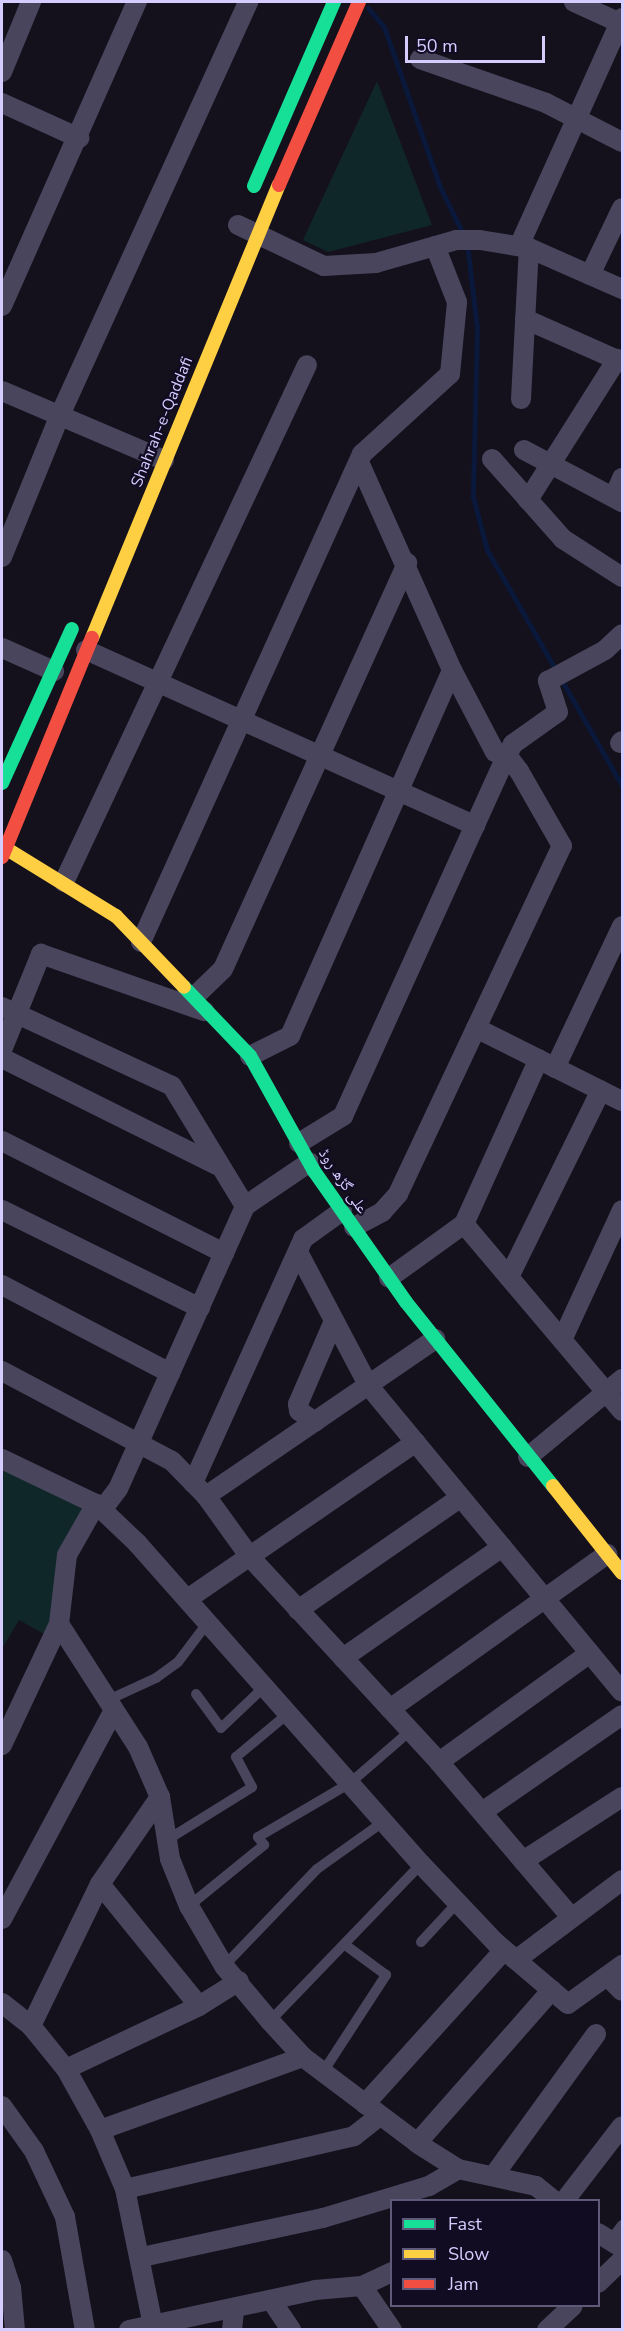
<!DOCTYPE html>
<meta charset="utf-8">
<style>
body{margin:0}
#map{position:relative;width:624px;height:2331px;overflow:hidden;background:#14111c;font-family:"Nunito Sans","Noto Naskh Arabic",sans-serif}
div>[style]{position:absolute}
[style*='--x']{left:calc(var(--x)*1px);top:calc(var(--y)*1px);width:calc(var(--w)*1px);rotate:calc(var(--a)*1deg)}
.green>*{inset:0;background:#102729}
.stream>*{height:5px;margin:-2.5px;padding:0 2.5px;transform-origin:2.5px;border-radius:2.5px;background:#09183b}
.lane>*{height:10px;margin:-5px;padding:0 5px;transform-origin:5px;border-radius:5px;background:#48455d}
.street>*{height:20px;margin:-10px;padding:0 10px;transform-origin:10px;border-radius:10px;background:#48455d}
.fast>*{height:14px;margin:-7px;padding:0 7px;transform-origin:7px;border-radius:7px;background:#16e098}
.slow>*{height:14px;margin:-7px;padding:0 7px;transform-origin:7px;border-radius:7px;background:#ffcf43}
.jam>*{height:14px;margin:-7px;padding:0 7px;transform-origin:7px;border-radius:7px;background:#f24e42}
span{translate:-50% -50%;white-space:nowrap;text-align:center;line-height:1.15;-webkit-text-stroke:4.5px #110c21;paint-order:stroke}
.street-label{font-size:16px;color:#d5ccff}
.frame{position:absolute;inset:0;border:3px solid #d5ccff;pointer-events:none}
.legend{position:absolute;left:390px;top:2199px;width:210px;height:108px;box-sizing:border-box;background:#110c21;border:2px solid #5f597a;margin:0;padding:8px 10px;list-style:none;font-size:18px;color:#d5ccff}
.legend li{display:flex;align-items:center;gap:12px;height:30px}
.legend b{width:30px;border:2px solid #5f597a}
.scale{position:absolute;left:405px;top:36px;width:140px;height:27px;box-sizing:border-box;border:3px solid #d5ccff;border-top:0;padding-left:8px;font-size:18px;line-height:21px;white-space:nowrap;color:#d5ccff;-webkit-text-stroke:4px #110c21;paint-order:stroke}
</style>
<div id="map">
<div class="green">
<div style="clip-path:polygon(377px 81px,432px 225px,328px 252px,303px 240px)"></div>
<div style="clip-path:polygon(2px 1464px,85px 1505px,51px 1622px,44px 1634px,19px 1620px,3px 1647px)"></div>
</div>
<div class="stream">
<div style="--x:368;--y:8;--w:25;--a:50"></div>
<div style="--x:384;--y:27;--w:170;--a:70.7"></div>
<div style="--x:440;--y:187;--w:55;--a:63.9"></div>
<div style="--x:467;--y:244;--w:85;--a:83.2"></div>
<div style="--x:477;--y:328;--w:169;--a:91.4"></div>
<div style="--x:473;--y:497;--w:55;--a:75.2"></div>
<div style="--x:487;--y:550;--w:272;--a:60.2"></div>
</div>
<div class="lane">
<div style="--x:196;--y:1694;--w:42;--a:53.7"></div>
<div style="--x:221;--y:1728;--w:64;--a:-43.7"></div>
<div style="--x:106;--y:1701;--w:55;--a:-24.7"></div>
<div style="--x:156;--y:1678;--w:27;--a:-36"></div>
<div style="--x:178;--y:1662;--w:51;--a:-52.9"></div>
<div style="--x:167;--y:1840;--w:100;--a:-31.9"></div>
<div style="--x:252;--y:1787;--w:34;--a:-118"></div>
<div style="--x:236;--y:1757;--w:70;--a:-39.8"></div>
<div style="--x:189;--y:1906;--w:97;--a:-39.1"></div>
<div style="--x:264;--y:1845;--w:10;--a:-127"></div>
<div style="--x:258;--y:1837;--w:107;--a:-30.4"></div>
<div style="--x:350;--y:1783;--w:79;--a:-40.9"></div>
<div style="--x:421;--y:1942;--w:54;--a:-47.2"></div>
<div style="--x:224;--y:1966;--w:134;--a:-46.2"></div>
<div style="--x:317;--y:1869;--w:81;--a:-35.5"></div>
<div style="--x:270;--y:2021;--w:218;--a:-46.1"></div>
<div style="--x:323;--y:2072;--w:116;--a:-57"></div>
<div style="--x:386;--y:1975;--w:52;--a:-143.6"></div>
<div style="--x:610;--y:2241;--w:20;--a:-53"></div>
</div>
<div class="street">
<div style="--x:574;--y:2;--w:51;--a:24.5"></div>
<div style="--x:420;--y:59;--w:133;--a:19.2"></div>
<div style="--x:546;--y:103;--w:85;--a:27.2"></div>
<div style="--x:2;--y:72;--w:76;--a:-67.5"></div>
<div style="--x:2;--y:103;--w:85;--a:24.4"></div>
<div style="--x:238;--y:225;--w:95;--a:25.5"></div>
<div style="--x:324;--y:266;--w:52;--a:-3.3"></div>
<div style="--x:376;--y:263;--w:83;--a:-16"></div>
<div style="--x:456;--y:240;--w:24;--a:0"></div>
<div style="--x:480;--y:240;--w:50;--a:9.3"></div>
<div style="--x:529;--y:248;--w:102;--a:23.8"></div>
<div style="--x:519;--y:246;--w:250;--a:-65.7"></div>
<div style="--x:590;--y:275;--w:74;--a:-64.5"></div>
<div style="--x:2;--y:306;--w:333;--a:-66.1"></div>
<div style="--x:525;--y:319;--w:106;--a:23.9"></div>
<div style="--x:2;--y:391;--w:176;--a:23.1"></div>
<div style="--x:521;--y:399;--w:151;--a:-87"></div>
<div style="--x:524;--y:450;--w:111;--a:28"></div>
<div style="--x:492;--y:459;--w:107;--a:48.4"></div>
<div style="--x:563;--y:539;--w:70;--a:32.8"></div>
<div style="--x:614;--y:497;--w:21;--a:-67"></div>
<div style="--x:528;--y:500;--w:167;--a:-57.7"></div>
<div style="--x:2;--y:557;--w:153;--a:-67.8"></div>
<div style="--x:60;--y:415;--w:454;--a:-65.5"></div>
<div style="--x:2;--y:648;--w:57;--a:23.9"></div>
<div style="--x:86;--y:650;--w:427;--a:24.3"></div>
<div style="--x:620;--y:743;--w:3;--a:-45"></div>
<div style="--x:64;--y:882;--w:571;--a:-64.83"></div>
<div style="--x:141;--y:942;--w:536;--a:-65.64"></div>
<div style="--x:362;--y:454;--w:119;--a:-42.3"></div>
<div style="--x:450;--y:374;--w:72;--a:-84.4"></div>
<div style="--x:457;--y:302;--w:60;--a:-111.4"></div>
<div style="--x:194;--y:997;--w:40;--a:-44"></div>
<div style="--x:223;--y:969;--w:446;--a:-65.6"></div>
<div style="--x:2;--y:1007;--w:187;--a:24.9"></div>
<div style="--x:172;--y:1086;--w:140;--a:58.7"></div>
<div style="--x:476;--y:1028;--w:163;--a:26.6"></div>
<div style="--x:2;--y:1050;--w:104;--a:-67.9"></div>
<div style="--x:41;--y:954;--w:173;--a:19.3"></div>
<div style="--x:250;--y:1056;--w:45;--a:-26.6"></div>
<div style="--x:290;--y:1036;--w:400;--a:-66.1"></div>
<div style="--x:2;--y:1058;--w:240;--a:26.5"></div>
<div style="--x:555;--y:1068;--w:157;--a:-64.7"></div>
<div style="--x:2;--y:1141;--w:249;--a:26.8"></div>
<div style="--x:299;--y:1143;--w:52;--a:-31.5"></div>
<div style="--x:343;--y:1116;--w:397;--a:-65.6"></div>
<div style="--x:507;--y:755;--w:13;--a:-61"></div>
<div style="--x:513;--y:744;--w:55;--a:-35.4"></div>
<div style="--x:558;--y:712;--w:33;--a:-108"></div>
<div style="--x:548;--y:681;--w:65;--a:-28.5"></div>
<div style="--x:605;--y:650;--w:23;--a:-43"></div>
<div style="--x:2;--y:1210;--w:221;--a:26.3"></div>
<div style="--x:464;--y:1224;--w:245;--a:49.8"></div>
<div style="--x:354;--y:1227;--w:32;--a:-28"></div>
<div style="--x:382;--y:1212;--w:24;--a:-48"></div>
<div style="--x:398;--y:1194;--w:385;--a:-64.8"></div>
<div style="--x:562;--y:846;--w:86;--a:-119.8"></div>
<div style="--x:519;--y:771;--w:20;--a:-127"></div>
<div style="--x:507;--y:755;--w:12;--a:-166"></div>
<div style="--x:495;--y:752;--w:93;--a:-117.7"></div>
<div style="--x:452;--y:670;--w:228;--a:-114.1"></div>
<div style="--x:298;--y:1252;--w:150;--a:62.2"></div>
<div style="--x:368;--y:1385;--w:398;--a:50.4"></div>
<div style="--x:509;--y:1277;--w:208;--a:-63.8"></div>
<div style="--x:389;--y:1278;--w:92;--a:-35.8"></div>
<div style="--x:464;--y:1224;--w:181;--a:-65.6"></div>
<div style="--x:2;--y:1285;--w:190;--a:27.6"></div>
<div style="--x:562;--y:1340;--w:143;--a:-65.2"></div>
<div style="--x:2;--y:1371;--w:192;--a:27.9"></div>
<div style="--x:172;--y:1461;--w:49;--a:45.8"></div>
<div style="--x:206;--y:1496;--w:75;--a:54.2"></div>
<div style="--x:250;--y:1557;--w:279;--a:47.3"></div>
<div style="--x:439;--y:1762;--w:204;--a:49.6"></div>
<div style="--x:315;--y:1422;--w:19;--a:-145"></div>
<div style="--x:299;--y:1411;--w:7;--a:-98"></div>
<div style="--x:298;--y:1404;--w:90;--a:-66.6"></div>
<div style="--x:528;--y:1457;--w:122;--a:-39.7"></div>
<div style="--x:2;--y:1459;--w:104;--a:25.6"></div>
<div style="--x:96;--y:1504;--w:57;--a:43.6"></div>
<div style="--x:137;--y:1543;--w:429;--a:48.5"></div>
<div style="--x:421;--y:1864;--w:109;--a:46.5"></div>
<div style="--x:496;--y:1943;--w:94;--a:40.3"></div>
<div style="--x:568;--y:2004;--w:67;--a:-35.8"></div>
<div style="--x:193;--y:1483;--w:268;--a:-65.7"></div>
<div style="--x:303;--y:1239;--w:48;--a:-35.7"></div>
<div style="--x:206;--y:1496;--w:278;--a:-34.4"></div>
<div style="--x:102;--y:1510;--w:26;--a:-53"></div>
<div style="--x:118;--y:1489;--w:310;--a:-65.8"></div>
<div style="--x:245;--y:1206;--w:78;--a:-34.1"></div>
<div style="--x:189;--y:1598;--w:275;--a:-34.5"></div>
<div style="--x:298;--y:1610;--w:198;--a:-34.7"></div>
<div style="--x:59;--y:1624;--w:146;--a:57.3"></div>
<div style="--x:138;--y:1747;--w:55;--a:66.3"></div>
<div style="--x:160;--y:1797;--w:63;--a:80.8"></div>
<div style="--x:170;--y:1859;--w:51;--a:68"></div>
<div style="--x:189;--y:1906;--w:69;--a:59.7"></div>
<div style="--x:224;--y:1966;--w:72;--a:50.1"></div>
<div style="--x:270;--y:2021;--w:49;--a:47.5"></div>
<div style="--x:303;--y:2057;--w:146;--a:36.9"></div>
<div style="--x:420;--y:2145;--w:45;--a:32.3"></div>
<div style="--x:458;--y:2169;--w:80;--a:12.3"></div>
<div style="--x:536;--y:2186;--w:22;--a:39"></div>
<div style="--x:343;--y:1658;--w:194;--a:-34.9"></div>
<div style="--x:390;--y:1709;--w:267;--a:-35.5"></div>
<div style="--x:2;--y:1745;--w:134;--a:-64.8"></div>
<div style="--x:59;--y:1624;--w:69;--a:-83.4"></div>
<div style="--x:67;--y:1555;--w:59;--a:-60.4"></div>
<div style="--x:439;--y:1762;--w:186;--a:-35.8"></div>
<div style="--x:482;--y:1812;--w:170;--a:-34.7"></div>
<div style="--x:523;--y:1861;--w:118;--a:-32.9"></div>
<div style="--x:100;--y:1884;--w:157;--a:50.9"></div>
<div style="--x:2;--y:1919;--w:235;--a:-61.8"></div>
<div style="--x:516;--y:1960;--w:133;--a:-37"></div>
<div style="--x:607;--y:1976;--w:21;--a:45"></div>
<div style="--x:2;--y:2003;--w:37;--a:38"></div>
<div style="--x:31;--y:2026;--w:55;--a:50.9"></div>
<div style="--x:66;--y:2069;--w:70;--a:60.9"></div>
<div style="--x:100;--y:2130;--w:64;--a:67"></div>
<div style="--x:125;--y:2189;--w:144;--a:78.4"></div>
<div style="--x:31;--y:2026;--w:158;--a:-64.1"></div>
<div style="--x:100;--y:1884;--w:106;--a:-55.4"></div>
<div style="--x:66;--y:2069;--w:147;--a:-25.3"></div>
<div style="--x:199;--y:2006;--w:47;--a:-32"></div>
<div style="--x:365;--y:2104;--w:207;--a:-47.9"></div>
<div style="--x:2;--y:2106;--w:55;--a:54.6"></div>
<div style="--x:34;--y:2151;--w:73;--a:64.8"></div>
<div style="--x:65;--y:2217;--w:115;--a:80"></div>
<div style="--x:100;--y:2130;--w:216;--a:-19.8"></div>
<div style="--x:417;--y:2143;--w:204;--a:-48.6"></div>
<div style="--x:494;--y:2175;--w:174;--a:-54.1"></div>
<div style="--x:125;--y:2189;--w:235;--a:-13"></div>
<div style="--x:354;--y:2136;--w:33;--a:-38"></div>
<div style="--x:565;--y:2200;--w:93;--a:-52.4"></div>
<div style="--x:598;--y:2233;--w:28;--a:32"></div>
<div style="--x:142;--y:2257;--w:185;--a:-12.2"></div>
<div style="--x:323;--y:2218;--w:111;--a:-16.8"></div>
<div style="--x:429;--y:2186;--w:34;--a:-30"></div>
<div style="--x:2;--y:2260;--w:28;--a:72"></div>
<div style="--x:11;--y:2287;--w:43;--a:84.7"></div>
<div style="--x:598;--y:2283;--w:33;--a:-44"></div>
<div style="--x:362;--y:2286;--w:53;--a:55.7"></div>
<div style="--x:271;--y:2300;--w:36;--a:56"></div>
<div style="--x:129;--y:2330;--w:190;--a:-12.1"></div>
<div style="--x:315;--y:2290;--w:47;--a:-4.9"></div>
<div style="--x:362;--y:2286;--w:33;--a:-25"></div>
<div style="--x:232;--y:2330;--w:19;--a:-84"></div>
<div style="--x:547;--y:2330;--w:35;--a:-43"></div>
</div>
<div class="fast">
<div style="--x:254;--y:186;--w:201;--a:-66.5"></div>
<div style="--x:2;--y:783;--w:169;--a:-65.6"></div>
<div style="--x:184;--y:987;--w:95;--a:46.3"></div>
<div style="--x:250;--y:1056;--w:132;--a:60.9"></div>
<div style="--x:314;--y:1171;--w:160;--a:54.9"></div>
<div style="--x:406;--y:1302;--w:236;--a:51.4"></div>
</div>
<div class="slow">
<div style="--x:92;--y:638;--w:490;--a:-67.6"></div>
<div style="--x:2;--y:846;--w:134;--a:31.6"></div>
<div style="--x:116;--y:916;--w:98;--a:46.2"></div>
<div style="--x:553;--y:1486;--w:111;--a:51.6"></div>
</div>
<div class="jam">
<div style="--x:279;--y:185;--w:200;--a:-66.4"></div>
<div style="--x:2;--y:857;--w:237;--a:-67.7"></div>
</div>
<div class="street-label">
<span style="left:162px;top:422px;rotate:-68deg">Shahrah-e-Qaddafi</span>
<span style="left:343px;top:1181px;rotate:56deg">علی گڑھ روڈ</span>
</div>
<div class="frame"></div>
<ul class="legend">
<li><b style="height:8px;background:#16e098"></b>Fast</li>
<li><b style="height:8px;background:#ffcf43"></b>Slow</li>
<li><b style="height:8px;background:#f24e42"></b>Jam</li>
</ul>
<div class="scale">50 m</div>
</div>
